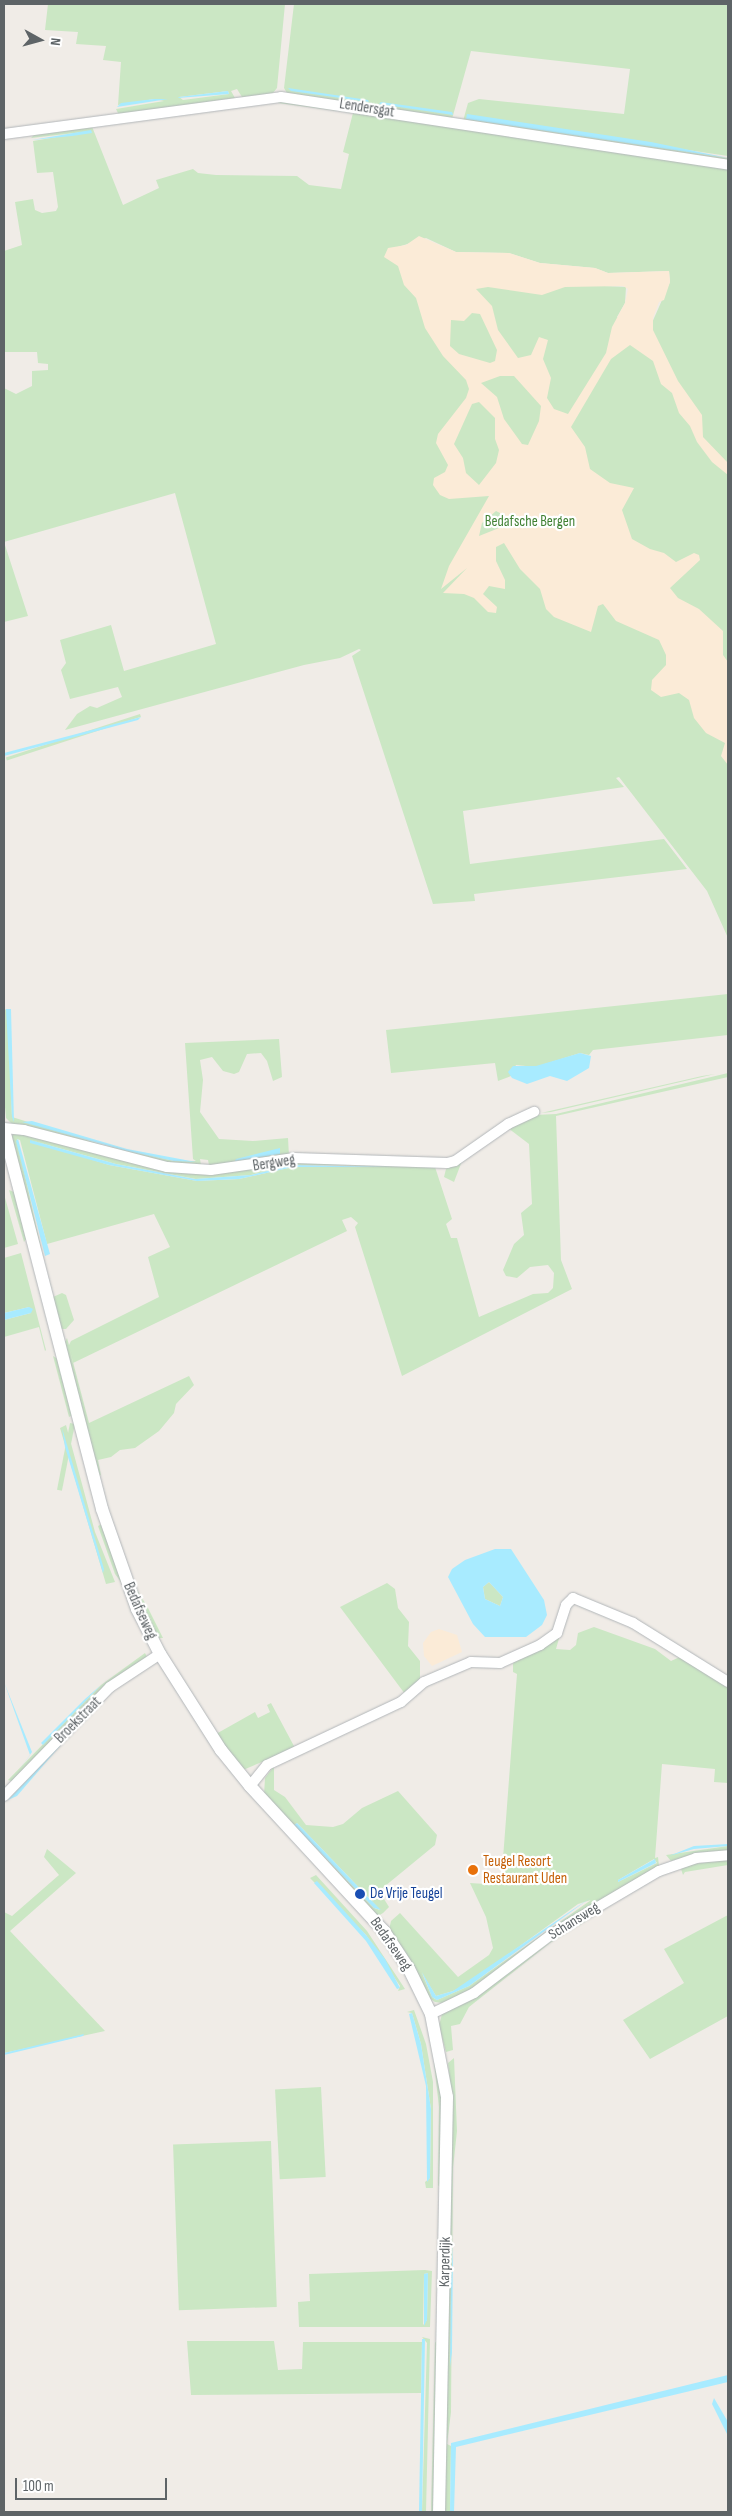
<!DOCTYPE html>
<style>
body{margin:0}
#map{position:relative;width:732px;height:2516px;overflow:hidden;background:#f0ece7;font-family:"Sofia Sans Condensed",sans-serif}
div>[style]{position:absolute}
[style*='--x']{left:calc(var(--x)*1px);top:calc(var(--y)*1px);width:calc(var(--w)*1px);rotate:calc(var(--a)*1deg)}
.green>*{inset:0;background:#cbe7c4;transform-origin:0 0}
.sand>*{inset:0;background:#fbebd7}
.water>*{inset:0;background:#a8ebff;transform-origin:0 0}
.roads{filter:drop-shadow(0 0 1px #b2b6b9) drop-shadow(0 0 1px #b2b6b9)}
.minor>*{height:10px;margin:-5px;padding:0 5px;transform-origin:5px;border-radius:5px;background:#fff}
.tertiary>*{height:12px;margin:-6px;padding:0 6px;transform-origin:6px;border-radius:6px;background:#fff}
.dots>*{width:14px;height:14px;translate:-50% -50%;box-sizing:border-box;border:2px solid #fff;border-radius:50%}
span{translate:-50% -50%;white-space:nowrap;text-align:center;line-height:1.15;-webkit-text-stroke:4.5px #fff;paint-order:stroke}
.street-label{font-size:15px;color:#5e6467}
.park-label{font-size:15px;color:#408134}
.food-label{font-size:15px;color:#c56008}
.left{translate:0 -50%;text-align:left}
.transit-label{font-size:15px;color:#164399}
.frame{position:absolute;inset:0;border:5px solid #5e6467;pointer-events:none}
.north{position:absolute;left:15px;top:15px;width:50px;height:50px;-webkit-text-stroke:4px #fff;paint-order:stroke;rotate:97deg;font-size:14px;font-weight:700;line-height:20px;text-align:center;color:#5e6467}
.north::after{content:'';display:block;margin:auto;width:18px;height:22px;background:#5e6467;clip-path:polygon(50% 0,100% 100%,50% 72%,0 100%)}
.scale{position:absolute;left:15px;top:2478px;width:152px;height:22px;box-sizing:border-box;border:2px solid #5e6467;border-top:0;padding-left:6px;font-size:15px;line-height:18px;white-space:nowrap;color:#5e6467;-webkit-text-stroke:4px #fff;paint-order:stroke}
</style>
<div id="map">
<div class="green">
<div style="clip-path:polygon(evenodd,48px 4px,285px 4px,277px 88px,272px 94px,242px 97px,237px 89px,231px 91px,235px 98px,119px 115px,116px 109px,164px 101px,154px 99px,118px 105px,121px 62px,103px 60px,106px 46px,76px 44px,78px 32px,45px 30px,48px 4px,228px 91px,229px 94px,183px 100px,179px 97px,228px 91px)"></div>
<div style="clip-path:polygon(294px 4px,728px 4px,728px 156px,466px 117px,728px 158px,728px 163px,463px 121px,468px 103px,479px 99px,624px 114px,630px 69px,471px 51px,452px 119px,288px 95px,284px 88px)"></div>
<div style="clip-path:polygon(evenodd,278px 99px,728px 168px,728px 938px,707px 891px,619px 777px,616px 778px,624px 787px,463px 811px,470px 864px,664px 839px,687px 869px,474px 894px,475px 901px,433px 904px,352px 656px,361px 650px,359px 649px,340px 658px,304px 665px,65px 730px,77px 714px,90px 706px,97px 708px,122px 697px,118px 687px,70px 699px,61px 670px,66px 663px,60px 640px,111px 625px,124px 671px,216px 644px,175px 493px,4px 542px,28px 616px,4px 622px,4px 388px,16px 394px,32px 386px,32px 371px,48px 370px,48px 364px,38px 363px,37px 352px,4px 352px,4px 251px,22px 245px,15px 202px,33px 199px,35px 210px,42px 213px,56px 211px,58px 207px,53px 172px,37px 173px,33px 141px,92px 131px,31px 138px,38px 131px,55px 132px,91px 124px,123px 205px,159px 188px,156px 180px,193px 169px,198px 173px,216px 175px,297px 176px,309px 185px,341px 189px,349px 154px,343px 152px,353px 113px,278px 103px,278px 99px,426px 238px,456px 252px,509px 253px,540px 263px,595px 268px,608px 273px,669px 271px,670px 282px,651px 325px,617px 317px,625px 303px,626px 287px,475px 280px,398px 247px,426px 238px)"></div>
<div style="left:140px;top:714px;width:3px;height:141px;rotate:72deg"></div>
<div style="clip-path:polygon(728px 994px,728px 1035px,593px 1050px,589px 1055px,580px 1053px,536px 1067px,516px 1065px,511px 1076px,498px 1081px,495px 1063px,391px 1073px,386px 1030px)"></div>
<div style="clip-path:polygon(4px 1008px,8px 1012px,12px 1117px,103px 1145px,174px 1161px,196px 1161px,193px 1159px,185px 1043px,279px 1039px,282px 1077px,273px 1081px,267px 1061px,261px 1053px,247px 1054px,239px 1072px,234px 1074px,223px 1071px,212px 1057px,200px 1060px,203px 1080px,200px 1112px,219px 1139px,253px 1141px,288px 1138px,289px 1156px,241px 1167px,209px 1165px,208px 1160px,200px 1159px,201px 1165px,179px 1166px,13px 1125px,6px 1118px,4px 1096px)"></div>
<div style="clip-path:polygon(evenodd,728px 1073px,728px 1077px,556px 1116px,561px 1260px,572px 1289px,402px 1376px,355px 1227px,358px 1223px,351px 1217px,342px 1220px,347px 1231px,73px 1363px,69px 1347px,89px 1423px,189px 1376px,194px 1385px,176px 1404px,174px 1413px,159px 1431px,135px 1448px,120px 1450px,111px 1457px,98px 1460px,101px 1475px,98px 1476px,65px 1342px,67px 1338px,69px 1345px,71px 1341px,159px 1297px,148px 1257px,170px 1247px,154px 1214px,47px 1244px,20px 1140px,17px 1139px,43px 1257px,11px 1136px,15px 1133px,166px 1169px,284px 1161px,435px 1167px,452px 1219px,446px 1224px,451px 1238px,457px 1238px,479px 1317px,533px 1294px,548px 1293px,553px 1288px,554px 1273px,548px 1265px,530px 1267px,517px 1278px,506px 1276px,503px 1270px,514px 1244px,524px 1235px,521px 1213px,532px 1204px,529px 1144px,508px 1128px,462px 1161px,454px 1182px,444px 1177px,446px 1169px,492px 1136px,535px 1115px,556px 1114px,728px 1073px,30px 1140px,116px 1164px,196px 1179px,251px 1175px,292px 1165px,392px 1166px,293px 1167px,239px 1179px,197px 1181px,109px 1165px,30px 1140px)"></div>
<div style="clip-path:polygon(715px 1074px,551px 1112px,541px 1113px,702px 1076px)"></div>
<div style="clip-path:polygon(9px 1190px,14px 1192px,26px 1239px,24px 1242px)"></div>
<div style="clip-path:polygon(4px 1194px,18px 1244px,4px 1248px)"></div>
<div style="clip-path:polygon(21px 1253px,46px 1350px,45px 1351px,39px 1327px,4px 1337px,4px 1320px,31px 1313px,29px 1307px,4px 1313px,4px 1258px)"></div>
<div style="clip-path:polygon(62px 1293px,66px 1295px,74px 1320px,66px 1329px,60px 1329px,53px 1297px)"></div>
<div style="clip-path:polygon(53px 1356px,58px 1359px,73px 1415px,69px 1417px)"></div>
<div style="left:70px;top:1423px;width:5px;height:68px;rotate:11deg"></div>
<div style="clip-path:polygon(66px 1425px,95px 1532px,115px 1582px,106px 1584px,60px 1428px)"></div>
<div style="clip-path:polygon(102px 1524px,122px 1582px,121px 1582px,115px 1574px,98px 1526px)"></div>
<div style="clip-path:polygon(489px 1582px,503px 1597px,500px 1606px,485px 1599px,483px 1587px)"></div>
<div style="clip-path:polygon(387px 1583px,395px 1589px,398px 1608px,409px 1622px,408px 1646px,420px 1661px,420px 1682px,405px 1694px,340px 1607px)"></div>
<div style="clip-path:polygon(134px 1585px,148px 1608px,163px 1638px,157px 1638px)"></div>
<div style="clip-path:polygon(evenodd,594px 1627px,655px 1649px,671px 1661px,682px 1656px,728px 1687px,728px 1783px,714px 1782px,715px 1769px,662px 1764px,655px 1858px,658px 1857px,659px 1866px,477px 1986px,443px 2003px,435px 2002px,428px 1997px,389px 1930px,391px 1921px,400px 1913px,458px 1977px,489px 1955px,493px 1948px,486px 1917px,470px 1883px,501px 1885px,517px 1674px,513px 1672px,513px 1664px,515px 1659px,560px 1635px,556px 1649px,570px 1650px,576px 1645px,578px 1633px,594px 1627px,654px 1859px,657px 1863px,618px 1882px,618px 1880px,654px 1859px,594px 1627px,591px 1900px,469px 1986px,437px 2000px,432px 1997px,422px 1973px,436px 1996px,453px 1991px,467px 1984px,578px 1904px,591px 1900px)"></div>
<div style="clip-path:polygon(145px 1653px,147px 1657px,14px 1782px,8px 1780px,101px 1685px)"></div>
<div style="clip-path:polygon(271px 1703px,295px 1748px,243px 1770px,216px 1734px,255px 1712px,258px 1718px,270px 1712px,267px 1705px)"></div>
<div style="clip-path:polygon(evenodd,274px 1766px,274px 1790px,285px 1797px,306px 1825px,333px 1827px,343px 1824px,362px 1808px,398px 1791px,437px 1835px,435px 1845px,379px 1891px,389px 1907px,383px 1913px,378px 1916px,264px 1795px,265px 1778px,274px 1766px,297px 1823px,369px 1898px,380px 1910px,374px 1908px,318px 1850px,295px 1825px,297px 1823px)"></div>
<div style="clip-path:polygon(728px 1846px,728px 1851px,699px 1853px,671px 1861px,666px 1855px)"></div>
<div style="clip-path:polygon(47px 1849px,76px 1873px,10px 1931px,105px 2031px,4px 2053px,4px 1912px,12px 1916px,59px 1875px,44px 1857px)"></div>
<div style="clip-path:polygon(728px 1859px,728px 1865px,685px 1872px,683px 1875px,680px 1866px)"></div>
<div style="clip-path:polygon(316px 1875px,367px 1931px,405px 1989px,398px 1991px,400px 1986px,366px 1935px,310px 1878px)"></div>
<div style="clip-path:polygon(728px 1915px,728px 2016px,650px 2059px,623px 2020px,684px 1983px,664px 1949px)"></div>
<div style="clip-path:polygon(584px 1918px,588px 1920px,550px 1943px,469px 2007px,460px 2024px,451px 2026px,453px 2050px,446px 2052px,439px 2026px,442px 2014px,468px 2001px)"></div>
<div style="clip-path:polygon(414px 2010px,426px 2044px,433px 2082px,433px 2188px,426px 2188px,425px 2182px,430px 2178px,431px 2109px,421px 2044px,412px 2013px,407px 2012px)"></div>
<div style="clip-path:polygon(454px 2058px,457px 2131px,453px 2168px,451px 2412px,447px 2444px,451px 2446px,450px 2512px,444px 2512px,450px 2082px,448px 2063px)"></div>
<div style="clip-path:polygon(438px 2062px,443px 2096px,442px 2183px,438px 2186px,439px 2107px,434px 2063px)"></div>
<div style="left:321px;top:2087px;width:90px;height:46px;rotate:87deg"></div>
<div style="left:271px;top:2141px;width:166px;height:98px;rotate:88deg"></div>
<div style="clip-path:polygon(evenodd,425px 2270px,432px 2271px,430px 2327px,299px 2327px,298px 2302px,310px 2301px,309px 2274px,425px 2270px,428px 2273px,427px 2320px,423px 2325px,424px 2274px,428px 2273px)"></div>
<div style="clip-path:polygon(422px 2337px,430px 2339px,426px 2512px,422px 2512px,427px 2343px)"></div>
<div style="clip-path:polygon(187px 2341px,274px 2341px,278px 2370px,302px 2369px,303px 2342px,422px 2342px,421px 2393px,191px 2395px)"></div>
<div style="clip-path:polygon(435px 2342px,438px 2343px,435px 2512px,431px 2512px)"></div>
</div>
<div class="sand">
<div style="clip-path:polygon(evenodd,419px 236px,456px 252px,509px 253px,540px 263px,595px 268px,608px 273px,669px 271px,670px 282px,664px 300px,659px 302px,653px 318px,653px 330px,678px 381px,702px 415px,703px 437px,728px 463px,728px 475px,712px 462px,697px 442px,690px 426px,679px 413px,672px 393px,661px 384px,653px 361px,630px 345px,611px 359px,571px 427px,585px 447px,590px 469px,610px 483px,634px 488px,622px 510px,632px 539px,650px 549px,664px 553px,676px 562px,694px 553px,699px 555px,700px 560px,670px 588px,678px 598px,699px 609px,723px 631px,723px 655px,728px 662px,728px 765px,721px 756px,725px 743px,706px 733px,694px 718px,689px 700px,679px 693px,661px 697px,651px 690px,652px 680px,666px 665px,666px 655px,659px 640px,616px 621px,603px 604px,598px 606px,591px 632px,554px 617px,546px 609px,540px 589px,520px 569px,504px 543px,496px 547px,496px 561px,505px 580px,505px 589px,489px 586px,483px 594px,497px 607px,496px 613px,488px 612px,474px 598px,464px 594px,443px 593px,467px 568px,441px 589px,449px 566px,489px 496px,449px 499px,440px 495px,433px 485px,434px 478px,445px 472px,448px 465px,436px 443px,438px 434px,466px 398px,469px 389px,466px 380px,443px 356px,425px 328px,416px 298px,404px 285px,398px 266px,384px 257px,388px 248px,406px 245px,419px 236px,623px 286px,628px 289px,625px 303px,612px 327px,606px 353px,568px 414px,554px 409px,547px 398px,551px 378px,543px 359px,548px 340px,539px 337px,531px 355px,518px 358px,498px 330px,492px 306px,476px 289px,488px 287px,542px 295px,565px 287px,623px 286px,419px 236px,472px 313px,480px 314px,497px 350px,495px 361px,490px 363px,459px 354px,450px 346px,451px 320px,464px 321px,472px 313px,419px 236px,500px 376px,514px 376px,541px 406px,539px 421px,528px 445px,522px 444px,504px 419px,497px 397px,481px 383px,500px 376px,419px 236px,479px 402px,495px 418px,495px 439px,499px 450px,496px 463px,479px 485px,466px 473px,463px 458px,454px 444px,472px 404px,479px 402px,419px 236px,496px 511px,502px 514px,499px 528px,479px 536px,482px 523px,496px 511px)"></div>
<div style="clip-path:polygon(439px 1629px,457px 1635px,462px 1652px,432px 1666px,424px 1656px,423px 1643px,431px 1632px)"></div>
</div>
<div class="water">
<div style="clip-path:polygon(288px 88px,368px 100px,369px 102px,291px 91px)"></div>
<div style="clip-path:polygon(228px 91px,229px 94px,178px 98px,179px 97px)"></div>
<div style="clip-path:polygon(154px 99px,168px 99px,117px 107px,121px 103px)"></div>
<div style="clip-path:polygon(381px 102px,452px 112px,453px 115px,379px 104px)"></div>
<div style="clip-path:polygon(467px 114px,651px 142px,728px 158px,466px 119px)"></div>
<div style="clip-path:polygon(91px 130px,92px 133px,72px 136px,32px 140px)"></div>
<div style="clip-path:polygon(141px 717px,138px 720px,4px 756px,4px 753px)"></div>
<div style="clip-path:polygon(6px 1009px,11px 1009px,14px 1122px,12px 1117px)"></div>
<div style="clip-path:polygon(580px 1053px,591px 1056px,589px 1068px,567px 1081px,550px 1076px,527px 1084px,512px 1078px,508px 1072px,513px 1066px,536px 1066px)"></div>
<div style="clip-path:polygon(32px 1121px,127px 1149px,196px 1162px,174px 1161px,127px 1151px,22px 1122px)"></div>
<div style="clip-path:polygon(18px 1139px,50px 1254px,45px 1256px,16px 1141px)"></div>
<div style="clip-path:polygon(30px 1140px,116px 1164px,195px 1179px,251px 1175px,292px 1165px,392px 1167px,293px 1167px,239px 1179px,197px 1181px,109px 1165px,30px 1143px)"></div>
<div style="clip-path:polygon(280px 1148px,280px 1154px,235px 1161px,236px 1159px)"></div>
<div style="clip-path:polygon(29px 1307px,33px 1309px,31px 1313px,4px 1320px,4px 1313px)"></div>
<div style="clip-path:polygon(62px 1428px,104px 1569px,103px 1573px,65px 1447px)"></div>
<div style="clip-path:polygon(evenodd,495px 1549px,511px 1549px,544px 1600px,547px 1615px,542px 1625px,526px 1637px,485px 1637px,473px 1624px,448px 1577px,452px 1569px,465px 1560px,495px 1549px,489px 1582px,503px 1597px,500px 1606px,485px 1599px,483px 1587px,489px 1582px)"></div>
<div style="clip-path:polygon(4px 1682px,32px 1752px,18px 1771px,30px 1755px)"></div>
<div style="clip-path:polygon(101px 1685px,43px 1745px,41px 1743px,85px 1699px)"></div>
<div style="clip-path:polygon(66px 1739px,17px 1796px,8px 1800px)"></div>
<div style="clip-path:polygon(297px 1823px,369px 1898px,381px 1910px,374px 1908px,294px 1825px)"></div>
<div style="clip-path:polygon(728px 1844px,728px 1846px,694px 1849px,669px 1856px,694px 1846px)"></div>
<div style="clip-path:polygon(655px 1859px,656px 1863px,618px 1882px,618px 1880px)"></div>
<div style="clip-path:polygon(317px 1881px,366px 1935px,385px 1959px,400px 1988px,397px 1989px,366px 1941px,314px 1883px)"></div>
<div style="clip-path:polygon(590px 1898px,469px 1986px,437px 2000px,432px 1997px,422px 1972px,436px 1996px,453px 1991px)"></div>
<div style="clip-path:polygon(412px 2013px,421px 2044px,431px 2109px,430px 2178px,427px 2182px,426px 2086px,409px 2014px)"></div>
<div style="clip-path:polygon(84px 2034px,83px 2036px,4px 2055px,4px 2053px)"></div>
<div style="clip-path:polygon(453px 2246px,452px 2352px,450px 2367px,451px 2281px)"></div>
<div style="clip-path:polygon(428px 2273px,427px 2320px,424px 2326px,424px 2274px)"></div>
<div style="left:425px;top:2339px;width:173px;height:3px;rotate:91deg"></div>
<div style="clip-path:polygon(728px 2375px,728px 2382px,456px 2447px,454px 2512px,450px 2512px,451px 2443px)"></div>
<div style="clip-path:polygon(714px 2398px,728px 2422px,728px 2436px,712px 2404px)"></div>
</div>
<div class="roads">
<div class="minor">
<div style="--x:4;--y:134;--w:279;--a:-7.6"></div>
<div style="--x:281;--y:97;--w:452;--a:8.6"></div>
<div style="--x:4;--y:1128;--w:20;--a:6"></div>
<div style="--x:24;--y:1130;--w:148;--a:14.5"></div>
<div style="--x:167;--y:1167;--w:44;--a:3.9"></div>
<div style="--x:211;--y:1170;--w:84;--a:-8.2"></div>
<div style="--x:294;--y:1158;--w:153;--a:1.9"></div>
<div style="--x:447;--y:1163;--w:8;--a:-14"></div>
<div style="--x:455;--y:1161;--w:65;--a:-34.9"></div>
<div style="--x:508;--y:1124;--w:29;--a:-25"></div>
<div style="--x:250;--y:1786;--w:27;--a:-51"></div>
<div style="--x:267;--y:1765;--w:148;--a:-25.2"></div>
<div style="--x:401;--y:1702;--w:30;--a:-41"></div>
<div style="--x:424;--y:1682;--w:51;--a:-23.1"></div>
<div style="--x:471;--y:1662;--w:29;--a:2"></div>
<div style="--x:500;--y:1663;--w:44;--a:-24.2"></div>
<div style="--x:540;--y:1645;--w:21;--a:-35"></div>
<div style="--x:557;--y:1633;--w:29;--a:-72"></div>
<div style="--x:566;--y:1605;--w:10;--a:-45"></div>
<div style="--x:573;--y:1598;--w:65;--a:22.6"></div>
<div style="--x:633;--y:1623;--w:112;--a:31.8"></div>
<div style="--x:4;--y:1796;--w:152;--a:-45.8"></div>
<div style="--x:110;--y:1687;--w:60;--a:-33.4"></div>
<div style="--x:431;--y:2014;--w:48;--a:-26"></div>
<div style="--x:474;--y:1993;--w:98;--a:-37.1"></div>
<div style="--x:552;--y:1934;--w:124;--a:-30.5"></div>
<div style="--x:659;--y:1871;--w:39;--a:-19"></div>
<div style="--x:696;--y:1858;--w:32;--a:-5"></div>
</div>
<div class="tertiary">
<div style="--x:4;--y:1130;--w:391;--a:75.5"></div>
<div style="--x:102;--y:1509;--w:106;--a:70.7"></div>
<div style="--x:137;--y:1609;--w:51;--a:62.9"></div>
<div style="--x:160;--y:1654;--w:114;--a:57.6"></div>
<div style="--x:221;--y:1750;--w:46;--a:51.1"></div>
<div style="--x:250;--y:1786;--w:197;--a:47.3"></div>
<div style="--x:384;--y:1931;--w:45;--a:56.7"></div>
<div style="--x:409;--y:1969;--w:50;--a:63.9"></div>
<div style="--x:431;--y:2014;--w:85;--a:79.1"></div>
<div style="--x:447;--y:2097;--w:415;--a:91.1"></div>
</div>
</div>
<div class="dots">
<div style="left:473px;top:1870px;background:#e8710a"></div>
<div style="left:360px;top:1894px;background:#1a4fb4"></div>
</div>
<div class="street-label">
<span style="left:367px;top:108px;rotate:9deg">Lendersgat</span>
<span style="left:274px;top:1163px;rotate:-9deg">Bergweg</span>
<span style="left:140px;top:1611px;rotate:66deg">Bedafseweg</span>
<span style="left:78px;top:1720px;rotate:-45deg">Broekstraat</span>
<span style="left:574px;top:1921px;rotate:-32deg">Schansweg</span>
<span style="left:391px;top:1944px;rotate:55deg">Bedafseweg</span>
<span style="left:445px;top:2262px;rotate:-89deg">Karperdijk</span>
</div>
<div class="park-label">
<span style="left:530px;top:522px">Bedafsche Bergen</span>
</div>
<div class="food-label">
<span class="left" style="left:483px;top:1870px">Teugel Resort<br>Restaurant Uden</span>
</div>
<div class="transit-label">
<span class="left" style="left:370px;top:1894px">De Vrije Teugel</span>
</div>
<div class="frame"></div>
<div class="north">N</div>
<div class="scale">100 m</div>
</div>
